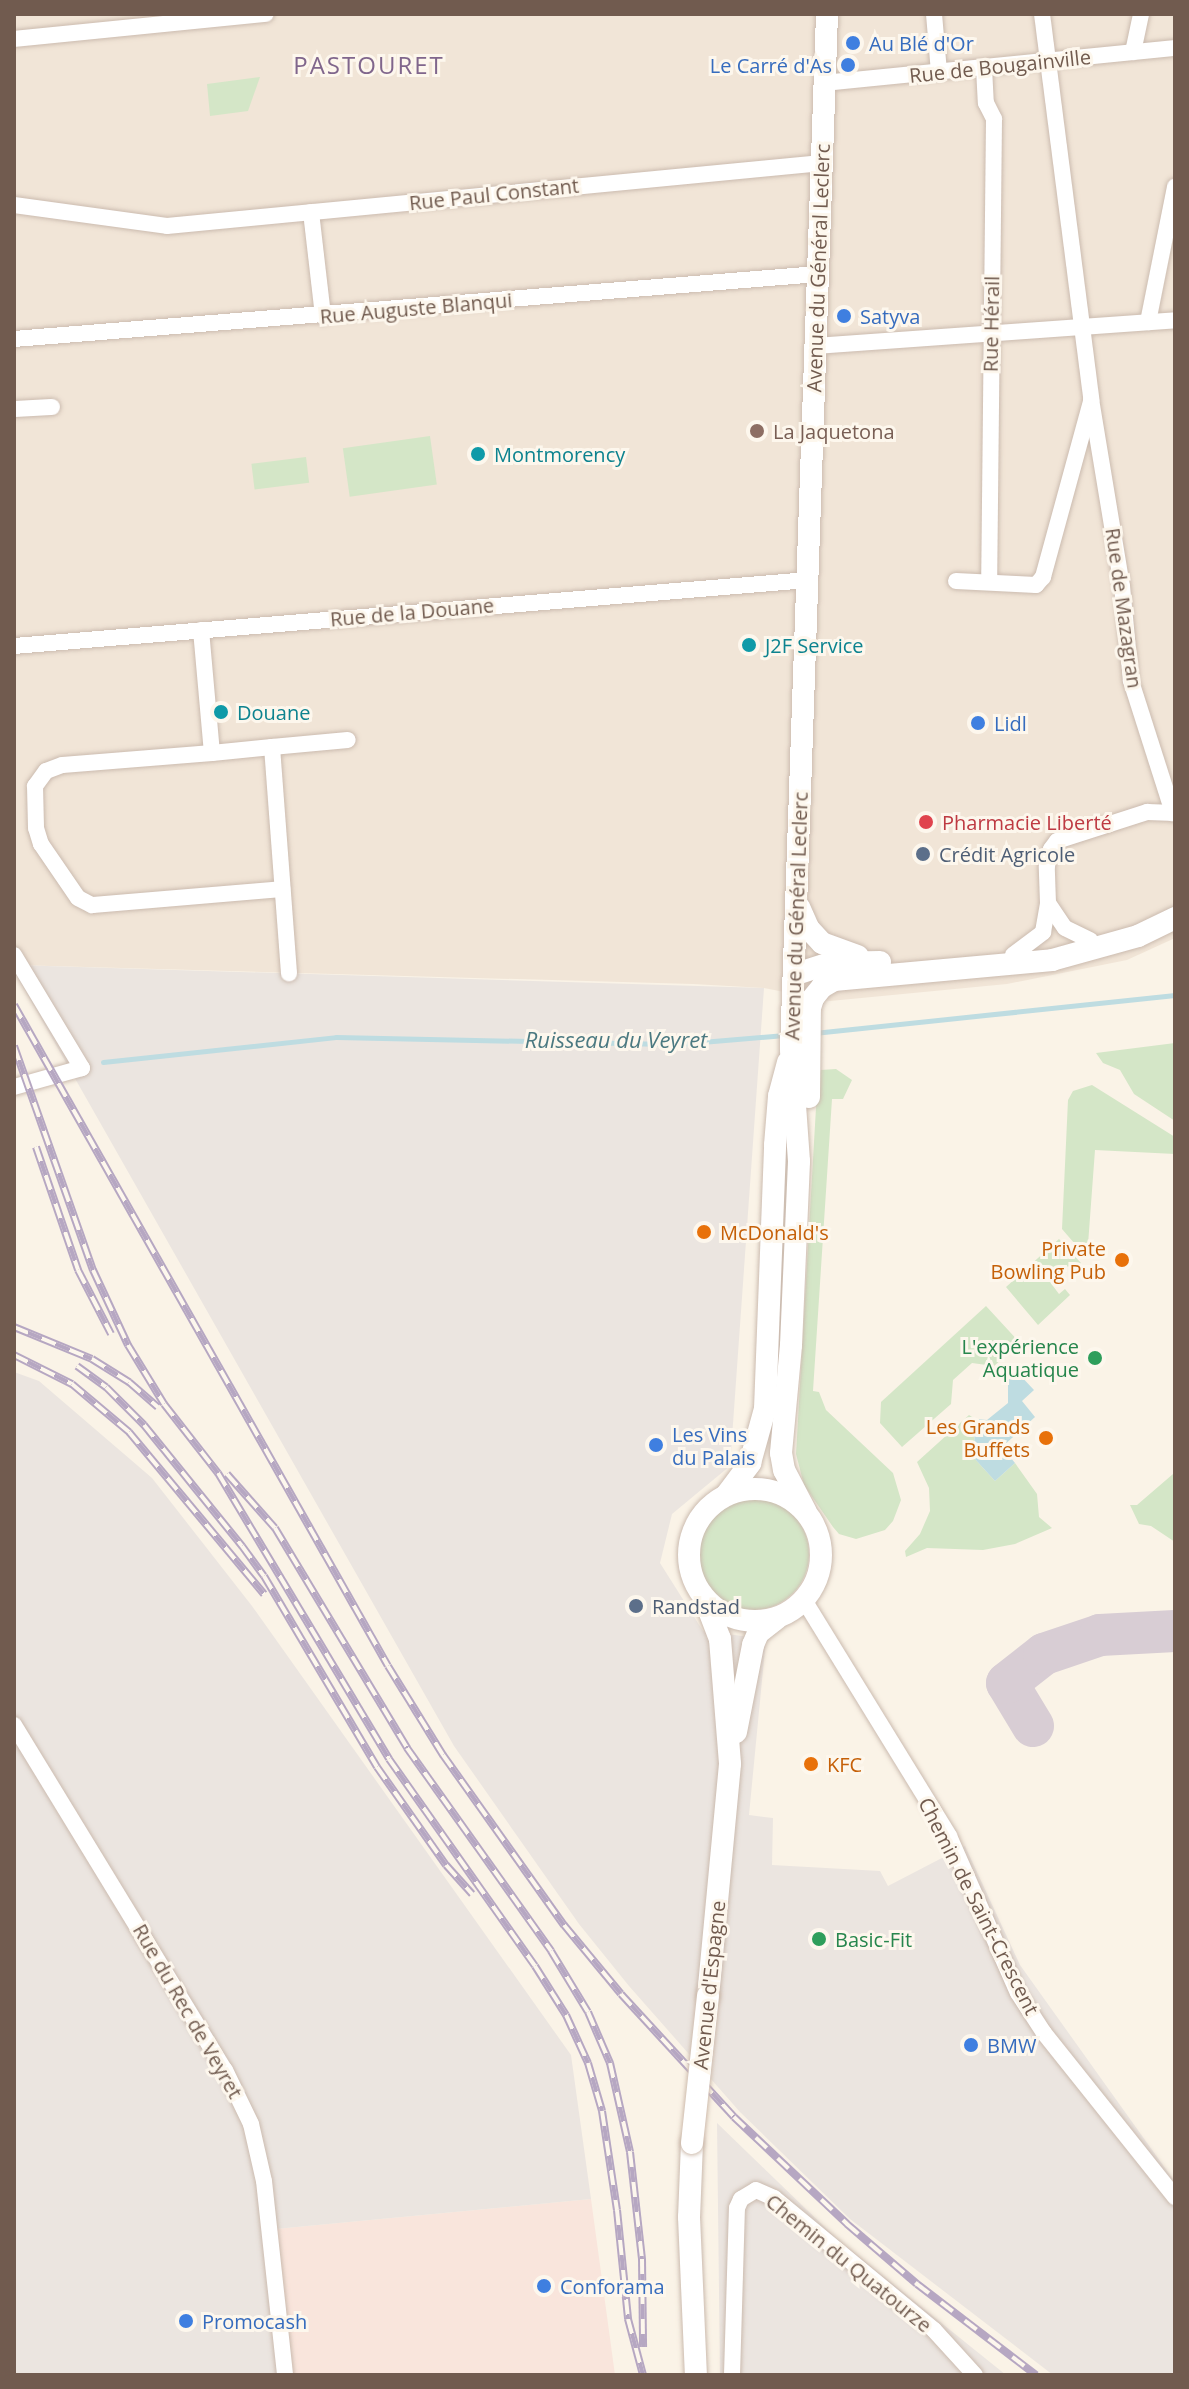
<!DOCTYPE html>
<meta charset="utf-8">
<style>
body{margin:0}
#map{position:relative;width:1189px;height:2389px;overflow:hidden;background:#faf3e7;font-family:"Open Sans",sans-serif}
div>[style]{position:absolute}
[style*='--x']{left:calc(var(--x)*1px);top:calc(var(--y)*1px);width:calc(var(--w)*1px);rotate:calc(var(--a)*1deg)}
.residential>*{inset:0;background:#f1e5d7}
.commercial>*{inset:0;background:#f9e5dc}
.industrial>*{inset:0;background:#ebe5e0}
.green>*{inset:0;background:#d4e6c7;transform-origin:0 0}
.round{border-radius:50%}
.water>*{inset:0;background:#bedce1}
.stream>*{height:5px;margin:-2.5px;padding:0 2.5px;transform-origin:2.5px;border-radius:2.5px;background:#bedce1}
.taxiway>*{height:42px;margin:-21px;padding:0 21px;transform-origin:21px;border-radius:21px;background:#d8cdd4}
.roads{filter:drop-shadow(0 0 2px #cbbbaf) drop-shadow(0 0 2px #cbbbaf)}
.street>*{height:16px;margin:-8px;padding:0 8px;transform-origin:8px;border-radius:8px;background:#fff}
.secondary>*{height:22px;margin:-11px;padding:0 11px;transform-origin:11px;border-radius:11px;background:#fff}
.secondary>.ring{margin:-11px;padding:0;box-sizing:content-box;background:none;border:22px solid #fff;border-radius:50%}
.rail>*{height:8px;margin-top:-4px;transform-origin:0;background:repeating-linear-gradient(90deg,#fdf7ed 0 15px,#b6a7c2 0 30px);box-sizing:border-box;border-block:2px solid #b6a7c2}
.bridges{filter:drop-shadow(0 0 2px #cfbdaf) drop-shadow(0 0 2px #cfbdaf)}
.secondary-bridge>*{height:22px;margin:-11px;padding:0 11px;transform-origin:11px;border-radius:11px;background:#fff}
.dots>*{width:22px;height:22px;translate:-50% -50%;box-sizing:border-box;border:4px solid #fdf7ed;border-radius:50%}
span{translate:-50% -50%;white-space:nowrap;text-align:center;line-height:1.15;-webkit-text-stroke:6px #fdf7ed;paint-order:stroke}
.shop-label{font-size:20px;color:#366cbe}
.left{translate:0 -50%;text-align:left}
.right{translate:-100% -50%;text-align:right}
.street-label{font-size:20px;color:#715b4f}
.education-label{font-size:20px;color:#785e54}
.culture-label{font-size:20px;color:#0d838f}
.health-label{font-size:20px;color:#be3a42}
.service-label{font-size:20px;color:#4e5e75}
.food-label{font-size:20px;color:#c56008}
.leisure-label{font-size:20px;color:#27864d}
.water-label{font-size:22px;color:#4b7981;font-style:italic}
.quarter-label{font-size:24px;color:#80668c;letter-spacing:2px}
.frame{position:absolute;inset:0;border:16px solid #715b4f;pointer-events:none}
</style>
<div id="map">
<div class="residential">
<div style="clip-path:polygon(14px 14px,1175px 14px,1175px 938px,1127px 960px,1007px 984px,830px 1001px,764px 988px,693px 984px,14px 965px)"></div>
</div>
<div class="commercial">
<div style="clip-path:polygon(591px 2199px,615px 2375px,279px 2375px,265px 2230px)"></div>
</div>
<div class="industrial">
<div style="clip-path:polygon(14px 965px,764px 988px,730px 1466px,672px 1514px,660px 1563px,703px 1631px,766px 1639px,749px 1815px,773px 1818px,772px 1865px,880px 1871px,888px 1886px,965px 1846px,1020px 1965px,1175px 2182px,1175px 2375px,1053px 2375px,850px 2219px,740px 2112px,629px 1986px,579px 1924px,454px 1746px,14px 971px)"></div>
<div style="clip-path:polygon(14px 1372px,39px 1381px,152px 1478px,252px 1606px,571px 2055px,591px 2199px,265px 2230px,279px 2375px,14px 2375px)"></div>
<div style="clip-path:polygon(717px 2123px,837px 2239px,1006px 2375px,720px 2375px)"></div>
</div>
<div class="green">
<div style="clip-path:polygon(260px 77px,248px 111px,210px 116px,207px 84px)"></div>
<div style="left:430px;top:436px;width:49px;height:88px;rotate:82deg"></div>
<div style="left:306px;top:457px;width:26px;height:55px;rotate:83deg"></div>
<div style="clip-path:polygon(1175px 1043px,1175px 1121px,1134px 1094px,1120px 1070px,1103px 1063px,1096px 1053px)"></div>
<div style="clip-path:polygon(836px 1069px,852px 1080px,843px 1099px,832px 1099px,813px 1391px,819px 1392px,826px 1410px,893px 1473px,901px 1500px,893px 1521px,885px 1530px,856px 1539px,839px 1534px,833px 1527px,804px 1485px,796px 1454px,818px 1073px,821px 1070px)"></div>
<div style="clip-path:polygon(1092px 1085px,1175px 1137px,1175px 1154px,1095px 1150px,1087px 1258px,1062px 1229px,1068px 1100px,1073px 1091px)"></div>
<div style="clip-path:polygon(1059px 1239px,1081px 1263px,1073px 1271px,1068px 1266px,1050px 1282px,1059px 1294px,1065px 1289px,1070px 1295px,1038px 1325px,1006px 1287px)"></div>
<div style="clip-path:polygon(986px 1306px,1020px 1343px,994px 1366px,972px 1363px,953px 1380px,951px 1404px,902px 1447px,880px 1423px,881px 1402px)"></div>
<div style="clip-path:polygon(969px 1415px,975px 1419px,974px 1458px,995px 1481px,1015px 1463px,1037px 1494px,1039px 1517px,1052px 1528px,1015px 1544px,983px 1550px,927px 1548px,906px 1557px,905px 1551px,920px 1534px,930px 1511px,929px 1488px,917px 1462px)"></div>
<div style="clip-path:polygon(1173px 1474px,1175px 1476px,1175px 1542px,1151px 1526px,1139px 1524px,1130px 1505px,1137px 1505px)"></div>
<div class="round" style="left:697px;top:1498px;width:112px;height:112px"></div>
</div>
<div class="water">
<div style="clip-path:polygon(1018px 1373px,1034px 1390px,1022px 1401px,1035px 1417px,1002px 1447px,1015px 1463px,995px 1481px,974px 1458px,975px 1419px,987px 1420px,1008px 1403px,1008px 1380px)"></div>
</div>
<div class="stream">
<div style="--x:814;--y:1033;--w:363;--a:-6"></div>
<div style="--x:103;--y:1062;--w:234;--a:-6.1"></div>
<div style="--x:336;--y:1037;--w:342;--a:1.2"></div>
<div style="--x:678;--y:1044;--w:107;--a:-4.8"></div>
</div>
<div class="taxiway">
<div style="--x:1033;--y:1726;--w:50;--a:-121.2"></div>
<div style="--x:1007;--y:1683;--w:47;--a:-38.1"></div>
<div style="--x:1044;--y:1654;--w:59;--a:-18.7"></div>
<div style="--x:1100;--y:1635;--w:75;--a:-3.1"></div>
</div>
<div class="roads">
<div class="street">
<div style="--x:934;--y:14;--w:58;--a:85.1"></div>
<div style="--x:1042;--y:14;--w:388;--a:82.7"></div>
<div style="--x:1091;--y:399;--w:190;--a:80.6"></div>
<div style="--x:1122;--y:586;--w:95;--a:84.6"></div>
<div style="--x:1131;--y:681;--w:139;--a:72.3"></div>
<div style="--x:14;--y:39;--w:253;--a:-5.7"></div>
<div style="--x:1133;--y:52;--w:39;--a:-78"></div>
<div style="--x:984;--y:68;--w:35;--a:87"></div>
<div style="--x:986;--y:103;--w:18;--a:63"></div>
<div style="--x:994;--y:119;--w:463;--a:90.6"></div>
<div style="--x:824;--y:83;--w:353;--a:-5.7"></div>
<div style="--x:14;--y:205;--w:154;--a:7.8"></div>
<div style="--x:167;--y:226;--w:658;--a:-5.49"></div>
<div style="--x:311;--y:212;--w:105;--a:83.4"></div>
<div style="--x:1148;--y:322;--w:138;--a:-78.7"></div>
<div style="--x:14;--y:339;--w:807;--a:-4.62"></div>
<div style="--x:816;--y:346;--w:360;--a:-4.1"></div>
<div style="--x:14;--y:409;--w:38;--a:-3"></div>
<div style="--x:956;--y:581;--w:80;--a:2.9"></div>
<div style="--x:1036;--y:585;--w:11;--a:-49"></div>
<div style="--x:1043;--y:577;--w:182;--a:-74.7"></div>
<div style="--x:201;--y:630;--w:123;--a:84.9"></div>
<div style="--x:212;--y:753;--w:60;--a:-5.7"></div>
<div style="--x:272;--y:747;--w:227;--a:85.7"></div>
<div style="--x:14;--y:646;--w:798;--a:-4.75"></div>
<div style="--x:272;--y:747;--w:76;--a:-5.3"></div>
<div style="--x:212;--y:753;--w:150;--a:175.4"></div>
<div style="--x:62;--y:765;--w:17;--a:159"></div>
<div style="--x:46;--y:771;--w:19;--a:126"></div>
<div style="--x:35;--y:786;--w:42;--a:88.6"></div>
<div style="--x:36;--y:828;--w:17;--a:73"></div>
<div style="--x:41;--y:844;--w:65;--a:55.6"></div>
<div style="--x:78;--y:898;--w:16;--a:27"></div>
<div style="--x:92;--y:905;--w:191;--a:-4.8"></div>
<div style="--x:1048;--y:903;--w:30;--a:56"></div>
<div style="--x:1065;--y:928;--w:28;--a:26"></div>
<div style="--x:14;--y:955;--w:132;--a:59"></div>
<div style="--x:82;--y:1068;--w:71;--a:164.4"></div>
<div style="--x:1013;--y:955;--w:38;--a:-37"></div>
<div style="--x:1043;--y:932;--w:29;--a:-80"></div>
<div style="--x:1048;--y:903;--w:37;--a:-92"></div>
<div style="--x:1047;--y:866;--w:17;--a:-77"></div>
<div style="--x:1051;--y:849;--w:10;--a:-53"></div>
<div style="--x:1057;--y:841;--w:95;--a:-17.9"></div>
<div style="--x:1147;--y:812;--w:28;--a:2"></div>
<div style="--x:804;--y:1600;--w:277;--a:58.4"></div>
<div style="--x:949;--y:1836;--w:171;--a:66.3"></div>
<div style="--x:1018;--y:1993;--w:48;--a:57"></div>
<div style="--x:1044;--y:2033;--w:210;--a:51.4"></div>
<div style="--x:14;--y:1725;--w:404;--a:58.6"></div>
<div style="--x:225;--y:2070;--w:60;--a:64.3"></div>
<div style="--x:251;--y:2124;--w:58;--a:77.2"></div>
<div style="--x:264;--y:2181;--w:195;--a:83.8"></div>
<div style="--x:732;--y:2375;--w:167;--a:-88.3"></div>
<div style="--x:737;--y:2208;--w:10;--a:-66"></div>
<div style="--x:741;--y:2199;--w:17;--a:-31"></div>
<div style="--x:756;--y:2190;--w:20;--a:24"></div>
<div style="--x:774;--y:2198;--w:207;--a:39.5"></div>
<div style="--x:934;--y:2330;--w:61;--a:47.7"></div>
</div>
<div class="secondary">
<div style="--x:799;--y:907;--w:24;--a:66"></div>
<div style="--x:809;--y:929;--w:19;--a:47"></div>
<div style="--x:822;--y:943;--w:38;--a:20"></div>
<div style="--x:796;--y:974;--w:35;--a:-18"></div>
<div style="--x:829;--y:963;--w:51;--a:-1.1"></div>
<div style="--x:809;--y:1097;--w:89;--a:-89.4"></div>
<div style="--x:810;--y:1008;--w:10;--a:-73"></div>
<div style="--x:813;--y:998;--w:14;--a:-51"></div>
<div style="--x:822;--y:987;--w:14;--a:-30"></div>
<div style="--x:834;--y:980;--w:219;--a:-5.2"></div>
<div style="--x:1052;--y:960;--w:89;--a:-15.6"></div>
<div style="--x:1138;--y:936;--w:41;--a:-25.9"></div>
<div class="ring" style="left:689px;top:1489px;width:110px;height:110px"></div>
<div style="--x:727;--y:1494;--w:39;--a:-53"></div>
<div style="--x:750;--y:1463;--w:56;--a:-74.5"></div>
<div style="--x:765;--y:1409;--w:264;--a:-87.8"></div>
<div style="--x:775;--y:1145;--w:49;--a:-85.3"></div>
<div style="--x:779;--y:1096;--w:35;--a:-75"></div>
<div style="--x:806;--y:1512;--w:47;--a:-117.6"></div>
<div style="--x:784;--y:1470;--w:17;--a:-100"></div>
<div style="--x:781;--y:1453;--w:108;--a:-84.7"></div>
<div style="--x:791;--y:1345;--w:184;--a:-87.5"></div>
<div style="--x:799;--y:1161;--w:111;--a:-94.1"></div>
<div style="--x:791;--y:1050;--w:1037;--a:-88.01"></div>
<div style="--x:705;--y:1600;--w:42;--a:69"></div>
<div style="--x:720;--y:1639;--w:125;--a:85.4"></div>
<div style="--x:730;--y:1764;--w:233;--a:95.4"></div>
<div style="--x:736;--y:1732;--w:89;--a:-78.9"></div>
<div style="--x:753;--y:1645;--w:13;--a:-67"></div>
<div style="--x:758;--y:1633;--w:24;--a:-38"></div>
<div style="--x:692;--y:2143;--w:74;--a:92.3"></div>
<div style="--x:689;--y:2217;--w:158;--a:87.5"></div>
</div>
</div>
<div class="rail">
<div style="--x:14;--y:1005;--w:759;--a:60.5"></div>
<div style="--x:388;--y:1666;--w:105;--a:58.3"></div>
<div style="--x:443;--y:1755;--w:209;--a:54.6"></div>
<div style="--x:564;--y:1925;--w:89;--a:50.4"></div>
<div style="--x:621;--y:1994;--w:167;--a:47.4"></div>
<div style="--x:734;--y:2117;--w:156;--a:43.4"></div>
<div style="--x:847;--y:2224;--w:92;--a:40.6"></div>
<div style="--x:917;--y:2284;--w:150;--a:37.4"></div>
<div style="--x:14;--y:1046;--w:238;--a:70.6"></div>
<div style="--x:93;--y:1270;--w:83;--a:65"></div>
<div style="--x:128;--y:1345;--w:69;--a:58.6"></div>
<div style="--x:164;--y:1404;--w:88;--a:52"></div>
<div style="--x:218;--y:1473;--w:333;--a:59.1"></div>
<div style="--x:389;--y:1759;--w:253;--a:54.8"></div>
<div style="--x:535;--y:1966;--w:58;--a:57.7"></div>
<div style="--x:566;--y:2015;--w:53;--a:65.4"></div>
<div style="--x:588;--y:2063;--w:50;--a:73.7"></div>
<div style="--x:602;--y:2111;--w:100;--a:81.4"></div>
<div style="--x:617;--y:2210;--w:110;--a:84.2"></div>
<div style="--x:628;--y:2319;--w:58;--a:75"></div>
<div style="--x:36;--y:1147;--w:130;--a:71.1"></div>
<div style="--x:78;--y:1270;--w:72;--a:62.7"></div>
<div style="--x:14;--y:1327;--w:84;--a:22.3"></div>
<div style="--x:92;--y:1359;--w:44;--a:31.9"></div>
<div style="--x:129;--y:1382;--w:38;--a:41"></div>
<div style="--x:14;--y:1355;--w:65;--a:26.6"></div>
<div style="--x:72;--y:1384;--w:75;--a:40.1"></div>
<div style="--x:129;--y:1432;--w:211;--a:50.2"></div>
<div style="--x:77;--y:1366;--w:36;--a:36"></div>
<div style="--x:106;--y:1387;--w:54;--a:45"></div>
<div style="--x:144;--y:1425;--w:156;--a:51"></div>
<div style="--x:242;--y:1546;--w:37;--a:54"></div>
<div style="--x:264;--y:1576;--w:222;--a:59.4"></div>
<div style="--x:377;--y:1767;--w:120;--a:54.9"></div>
<div style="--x:446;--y:1865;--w:39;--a:48"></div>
<div style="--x:227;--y:1474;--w:72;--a:48.4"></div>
<div style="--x:275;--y:1528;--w:257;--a:59"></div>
<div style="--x:407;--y:1748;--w:249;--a:54.6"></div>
<div style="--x:551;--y:1951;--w:71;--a:58.8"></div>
<div style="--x:588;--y:2012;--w:56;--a:66.7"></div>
<div style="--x:610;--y:2063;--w:91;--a:77.3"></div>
<div style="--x:630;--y:2152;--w:108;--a:83.6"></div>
<div style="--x:642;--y:2259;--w:88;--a:89.3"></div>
</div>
<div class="bridges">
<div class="secondary-bridge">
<div style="--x:692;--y:2143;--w:148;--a:-83.8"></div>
</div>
</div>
<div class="dots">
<div style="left:853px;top:43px;background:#3f7fe0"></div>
<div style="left:848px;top:65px;background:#3f7fe0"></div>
<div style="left:844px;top:316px;background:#3f7fe0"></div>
<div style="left:757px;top:431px;background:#8d6e63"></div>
<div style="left:478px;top:454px;background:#0f9aa8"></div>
<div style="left:749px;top:645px;background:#0f9aa8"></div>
<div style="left:221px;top:712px;background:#0f9aa8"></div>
<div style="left:978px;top:723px;background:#3f7fe0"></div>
<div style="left:926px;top:822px;background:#e0444e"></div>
<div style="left:923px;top:854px;background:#5c6f8a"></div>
<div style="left:704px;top:1232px;background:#e8710a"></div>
<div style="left:1122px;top:1260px;background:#e8710a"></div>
<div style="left:1095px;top:1358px;background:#2e9e5b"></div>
<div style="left:1046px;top:1438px;background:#e8710a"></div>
<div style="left:656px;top:1445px;background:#3f7fe0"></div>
<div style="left:636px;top:1606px;background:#5c6f8a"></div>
<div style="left:811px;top:1764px;background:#e8710a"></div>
<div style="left:819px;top:1939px;background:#2e9e5b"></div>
<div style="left:971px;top:2045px;background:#3f7fe0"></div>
<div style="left:544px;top:2286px;background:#3f7fe0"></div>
<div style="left:186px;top:2321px;background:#3f7fe0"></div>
</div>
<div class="shop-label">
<span class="left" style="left:869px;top:43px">Au Blé d'Or</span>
<span class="right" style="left:832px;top:65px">Le Carré d'As</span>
<span class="left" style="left:860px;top:316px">Satyva</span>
<span class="left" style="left:994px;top:723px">Lidl</span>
<span class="left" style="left:672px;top:1446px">Les Vins<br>du Palais</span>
<span class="left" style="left:987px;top:2045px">BMW</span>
<span class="left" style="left:560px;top:2286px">Conforama</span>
<span class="left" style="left:202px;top:2321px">Promocash</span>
</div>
<div class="street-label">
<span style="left:1000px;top:66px;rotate:-6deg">Rue de Bougainville</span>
<span style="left:494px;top:194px;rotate:-6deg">Rue Paul Constant</span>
<span style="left:818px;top:268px;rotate:-88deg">Avenue du Général Leclerc</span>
<span style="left:416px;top:308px;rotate:-5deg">Rue Auguste Blanqui</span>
<span style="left:991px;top:324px;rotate:-89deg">Rue Hérail</span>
<span style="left:1124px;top:608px;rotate:82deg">Rue de Mazagran</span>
<span style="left:412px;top:612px;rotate:-5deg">Rue de la Douane</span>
<span style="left:796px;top:916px;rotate:-88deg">Avenue du Général Leclerc</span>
<span style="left:979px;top:1906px;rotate:63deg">Chemin de Saint-Crescent</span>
<span style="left:709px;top:1985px;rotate:-84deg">Avenue d'Espagne</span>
<span style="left:188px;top:2011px;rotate:60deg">Rue du Rec de Veyret</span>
<span style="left:849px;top:2263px;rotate:39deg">Chemin du Quatourze</span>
</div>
<div class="education-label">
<span class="left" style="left:773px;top:431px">La Jaquetona</span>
</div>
<div class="culture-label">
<span class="left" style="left:494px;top:454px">Montmorency</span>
<span class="left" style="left:765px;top:645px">J2F Service</span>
<span class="left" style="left:237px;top:712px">Douane</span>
</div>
<div class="health-label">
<span class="left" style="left:942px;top:822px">Pharmacie Liberté</span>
</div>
<div class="service-label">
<span class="left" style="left:939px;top:854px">Crédit Agricole</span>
<span class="left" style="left:652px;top:1606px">Randstad</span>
</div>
<div class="food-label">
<span class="left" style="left:720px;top:1232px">McDonald's</span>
<span class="right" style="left:1106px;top:1260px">Private<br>Bowling Pub</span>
<span class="right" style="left:1030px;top:1438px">Les Grands<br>Buffets</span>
<span class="left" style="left:827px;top:1764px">KFC</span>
</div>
<div class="leisure-label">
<span class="right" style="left:1079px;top:1358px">L'expérience<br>Aquatique</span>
<span class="left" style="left:835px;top:1939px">Basic-Fit</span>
</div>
<div class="water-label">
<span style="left:616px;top:1040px">Ruisseau du Veyret</span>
</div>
<div class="quarter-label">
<span style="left:369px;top:65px">PASTOURET</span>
</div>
<div class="frame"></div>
</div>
